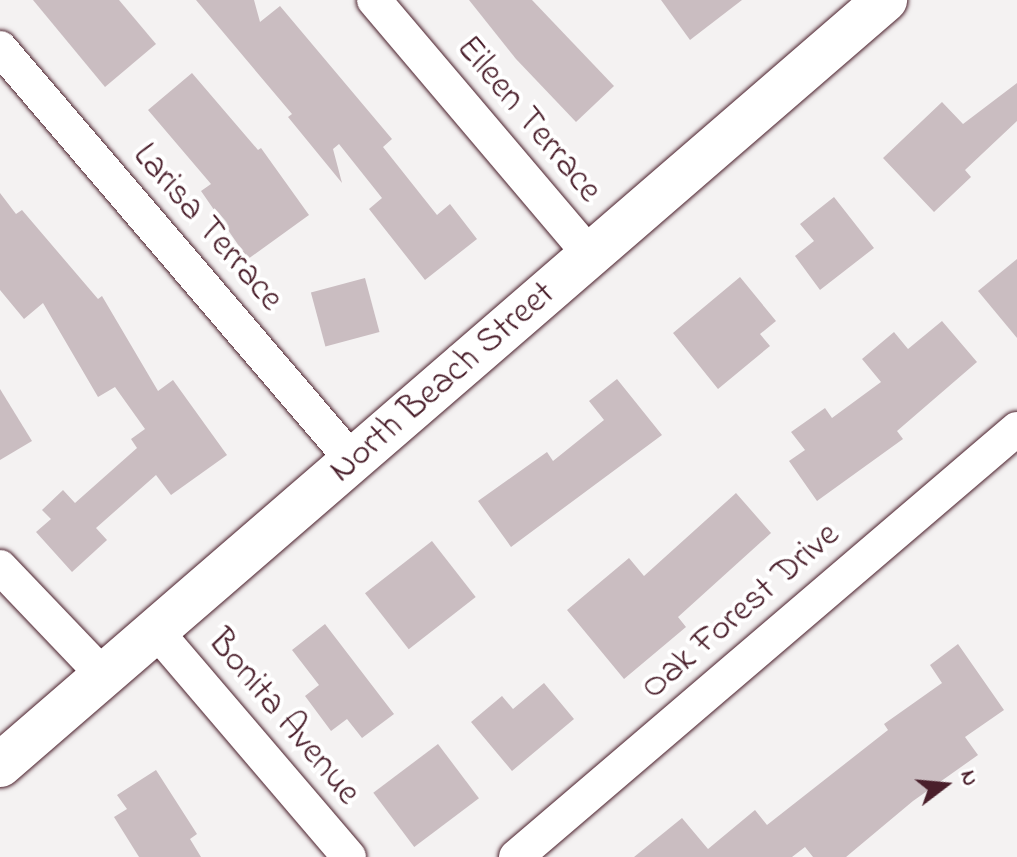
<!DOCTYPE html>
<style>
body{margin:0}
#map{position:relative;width:1017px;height:857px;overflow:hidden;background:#f4f2f2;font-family:"Indie Flower",sans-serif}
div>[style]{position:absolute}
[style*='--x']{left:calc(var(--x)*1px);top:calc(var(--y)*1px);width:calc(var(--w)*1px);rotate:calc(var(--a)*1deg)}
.building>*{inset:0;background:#cabdc1;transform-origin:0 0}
.roads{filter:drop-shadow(0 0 2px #4a1f2b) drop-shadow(0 0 2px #4a1f2b)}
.street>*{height:34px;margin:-17px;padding:0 17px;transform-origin:17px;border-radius:17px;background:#fff}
.secondary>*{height:44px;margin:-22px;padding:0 22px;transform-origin:22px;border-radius:22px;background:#fff}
span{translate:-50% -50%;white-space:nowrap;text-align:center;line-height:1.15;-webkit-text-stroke:8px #fff;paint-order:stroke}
.street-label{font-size:36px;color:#4a1f2b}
.north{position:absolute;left:905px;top:745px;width:80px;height:80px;-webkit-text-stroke:6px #fff;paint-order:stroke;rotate:74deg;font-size:22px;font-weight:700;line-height:32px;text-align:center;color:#4a1f2b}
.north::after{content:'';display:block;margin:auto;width:28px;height:36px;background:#4a1f2b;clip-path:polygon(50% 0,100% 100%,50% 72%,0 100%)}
</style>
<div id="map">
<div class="building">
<div style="clip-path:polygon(33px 0,119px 0,156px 44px,105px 87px)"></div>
<div style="clip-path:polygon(196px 0,254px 0,260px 22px,280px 6px,392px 139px,383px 147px,437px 215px,450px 204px,477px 239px,425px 280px,369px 209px,382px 198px,339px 144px,333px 149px,342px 183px,288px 117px,292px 114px)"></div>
<div style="clip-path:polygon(469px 0,532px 0,614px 86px,576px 122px,516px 59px)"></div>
<div style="clip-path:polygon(661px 0,742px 0,690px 40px)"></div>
<div style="clip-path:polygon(192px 73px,258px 150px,261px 148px,309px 215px,248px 259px,201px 191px,211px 184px,148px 110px)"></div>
<div style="clip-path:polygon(1017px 83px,1017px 121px,965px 170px,971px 177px,934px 212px,883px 158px,942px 102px,963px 124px)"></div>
<div style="clip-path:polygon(0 193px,16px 214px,22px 210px,98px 299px,102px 296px,158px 391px,173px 380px,227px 455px,171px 495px,156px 475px,96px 528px,107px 540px,72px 572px,36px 532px,51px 519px,42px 510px,63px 490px,75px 503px,137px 448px,131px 439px,145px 429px,115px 387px,98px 397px,43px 303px,24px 319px,0 290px)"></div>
<div style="clip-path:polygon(834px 197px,874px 248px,820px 290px,795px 256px,814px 241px,800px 224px)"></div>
<div style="clip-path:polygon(1017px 259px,1017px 338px,978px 291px)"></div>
<div style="clip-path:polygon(740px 277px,776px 321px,760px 334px,770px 346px,718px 389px,673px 333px)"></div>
<div style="left:365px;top:278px;width:56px;height:56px;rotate:75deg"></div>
<div style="clip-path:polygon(942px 321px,977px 362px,897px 431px,903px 439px,817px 501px,789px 461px,805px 450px,791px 432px,825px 408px,832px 418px,881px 382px,862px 359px,894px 332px,908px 349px)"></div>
<div style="clip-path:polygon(617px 379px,662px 435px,511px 547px,478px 501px,547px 452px,553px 461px,604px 420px,589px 401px)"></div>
<div style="clip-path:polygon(0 389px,32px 441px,0 460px)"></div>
<div style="clip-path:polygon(736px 493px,771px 533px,678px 617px,686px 627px,624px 679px,567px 610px,629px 558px,644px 576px)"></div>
<div style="left:432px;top:541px;width:71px;height:85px;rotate:52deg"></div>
<div style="clip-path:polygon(325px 624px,394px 714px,362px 738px,347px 719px,331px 731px,305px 696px,319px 685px,292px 650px)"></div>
<div style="clip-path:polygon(958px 644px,1004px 710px,965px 737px,978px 755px,913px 801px,846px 857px,813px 857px,805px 847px,792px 857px,634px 857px,682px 818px,708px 849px,755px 810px,767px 825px,888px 730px,884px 724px,942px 683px,930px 665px)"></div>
<div style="clip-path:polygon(544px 683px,574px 719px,512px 771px,471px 722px,502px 696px,513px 709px)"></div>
<div style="left:438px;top:744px;width:68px;height:81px;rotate:53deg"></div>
<div style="clip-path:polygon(156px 770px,197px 834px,190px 839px,201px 857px,139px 857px,114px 817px,127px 809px,117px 795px)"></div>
</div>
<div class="roads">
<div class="street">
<div style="--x:374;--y:0;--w:336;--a:49.7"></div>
<div style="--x:0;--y:48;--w:543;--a:49.48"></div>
<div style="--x:0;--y:567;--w:152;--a:46.3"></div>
<div style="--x:156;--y:631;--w:297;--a:49.5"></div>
<div style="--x:516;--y:857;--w:659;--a:-40.51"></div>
</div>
<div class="secondary">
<div style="--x:0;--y:765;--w:1170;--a:-40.84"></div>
</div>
</div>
<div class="street-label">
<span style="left:528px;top:120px;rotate:50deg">Eileen Terrace</span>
<span style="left:207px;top:228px;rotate:49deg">Larisa Terrace</span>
<span style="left:443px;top:383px;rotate:-41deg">North Beach Street</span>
<span style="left:741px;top:612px;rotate:-41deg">Oak Forest Drive</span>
<span style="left:283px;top:718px;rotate:50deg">Bonita Avenue</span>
</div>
<div class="north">N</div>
</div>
